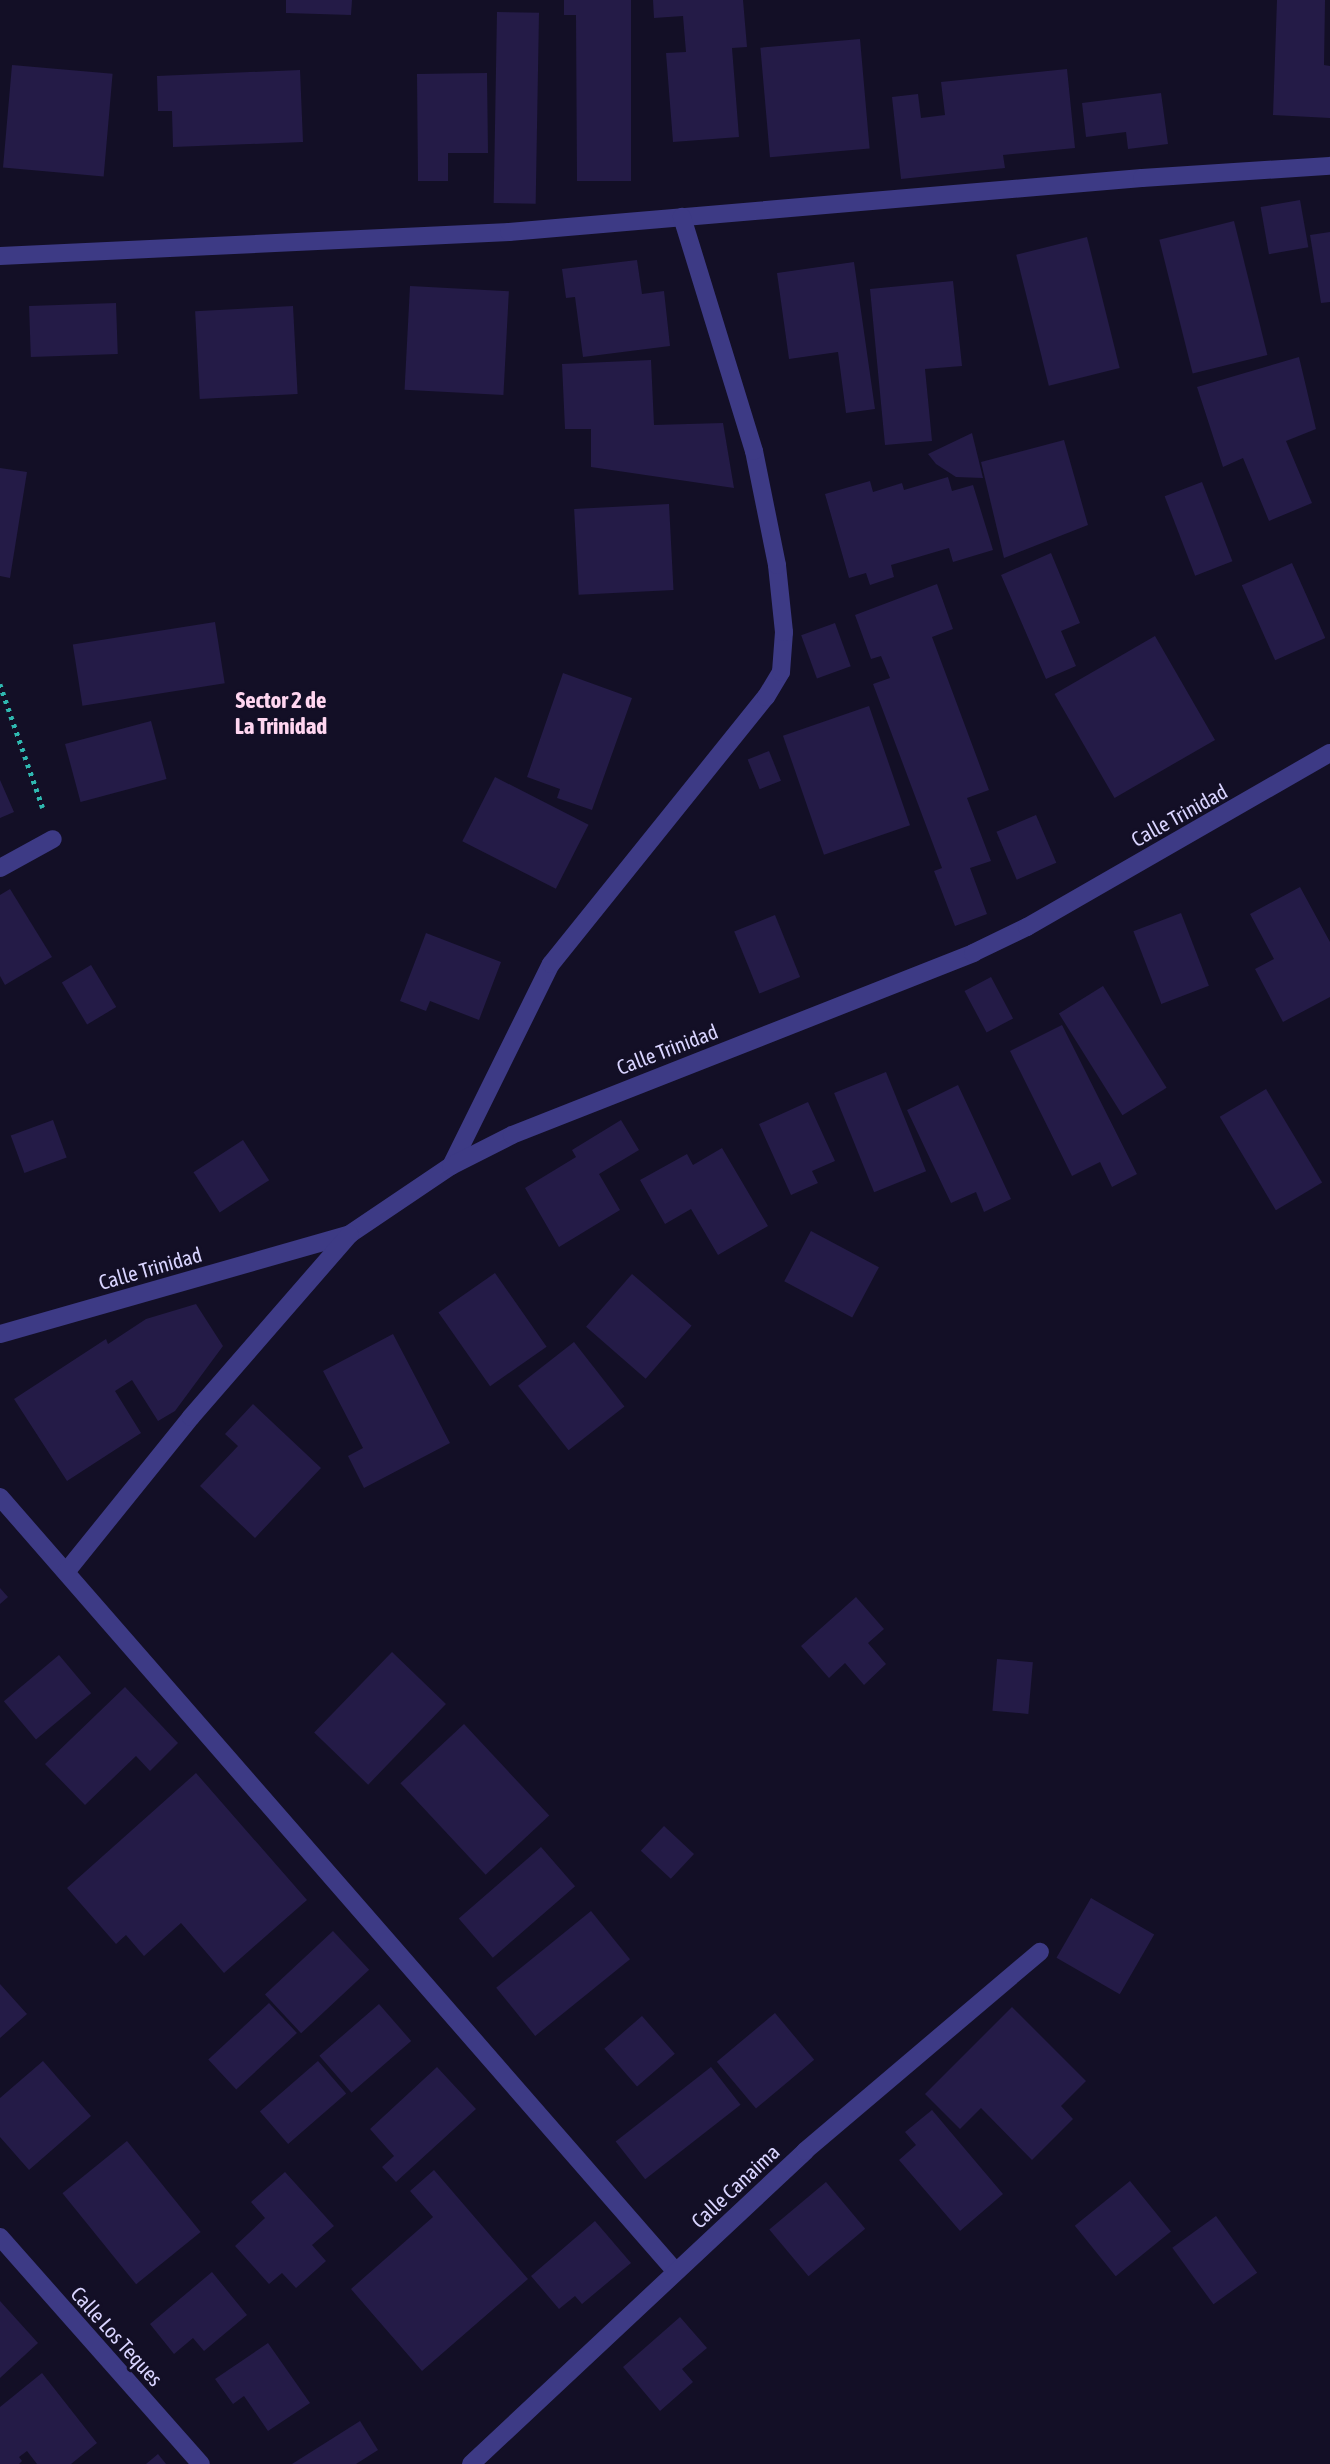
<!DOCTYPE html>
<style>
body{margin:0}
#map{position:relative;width:1330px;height:2464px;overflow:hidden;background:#130f26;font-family:"Asap Condensed",sans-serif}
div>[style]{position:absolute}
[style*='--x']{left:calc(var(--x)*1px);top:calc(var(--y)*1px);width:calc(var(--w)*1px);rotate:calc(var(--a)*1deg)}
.building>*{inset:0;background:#241b47;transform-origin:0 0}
.path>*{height:4.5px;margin-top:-2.25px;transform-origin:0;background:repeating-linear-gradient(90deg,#2fb8b0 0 3.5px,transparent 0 8.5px)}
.street>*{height:18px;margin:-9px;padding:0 9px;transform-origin:9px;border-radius:9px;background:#3d3a85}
span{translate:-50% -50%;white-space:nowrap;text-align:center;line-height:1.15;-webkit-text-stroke:6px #130f26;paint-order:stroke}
.street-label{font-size:21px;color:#d9d4ff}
.neighbourhood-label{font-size:23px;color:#ffd6f0;font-weight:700}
</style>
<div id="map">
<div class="building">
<div style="clip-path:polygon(286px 0,352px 0,351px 15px,286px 13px)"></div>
<div style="clip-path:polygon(564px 0,631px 0,631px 181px,577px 181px,576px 15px,564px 15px)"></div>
<div style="clip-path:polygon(653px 0,743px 0,747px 47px,732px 48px,739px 137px,673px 142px,666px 53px,686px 52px,683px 16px,654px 18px)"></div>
<div style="clip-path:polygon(1277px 0,1325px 0,1324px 65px,1330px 66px,1330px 118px,1273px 115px)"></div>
<div style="left:497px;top:12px;width:42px;height:191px;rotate:1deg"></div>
<div style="left:860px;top:39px;width:110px;height:100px;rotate:85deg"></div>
<div style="left:12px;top:65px;width:101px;height:103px;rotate:5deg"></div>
<div style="clip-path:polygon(1067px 69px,1075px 148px,1003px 155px,1005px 168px,901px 179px,892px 97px,918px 94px,921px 118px,945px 115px,941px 82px)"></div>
<div style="clip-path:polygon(300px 70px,303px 142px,173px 147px,172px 111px,158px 111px,157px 76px)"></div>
<div style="clip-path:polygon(487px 73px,488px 153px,448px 153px,448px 181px,418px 181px,417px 74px)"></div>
<div style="clip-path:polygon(1161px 93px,1168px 144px,1128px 149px,1126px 132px,1086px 137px,1082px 103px)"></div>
<div style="left:1300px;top:200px;width:48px;height:40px;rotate:80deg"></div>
<div style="left:1234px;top:221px;width:138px;height:77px;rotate:76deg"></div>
<div style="clip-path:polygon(1330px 232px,1330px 302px,1321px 303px,1310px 235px)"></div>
<div style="left:1087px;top:237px;width:135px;height:73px;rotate:76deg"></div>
<div style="clip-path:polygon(637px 260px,642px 294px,664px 291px,670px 346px,583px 357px,575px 297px,566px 298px,562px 269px)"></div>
<div style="clip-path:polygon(854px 262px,875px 409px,846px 413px,838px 352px,789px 359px,777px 273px)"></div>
<div style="clip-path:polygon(953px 281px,962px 366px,925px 369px,932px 441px,885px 445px,870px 289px)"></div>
<div style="left:410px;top:286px;width:99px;height:104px;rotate:3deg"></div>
<div style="left:116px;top:303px;width:51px;height:87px;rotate:88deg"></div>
<div style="left:293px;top:306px;width:88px;height:98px;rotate:87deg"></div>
<div style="clip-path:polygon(1299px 357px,1316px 429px,1286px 441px,1312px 503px,1269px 521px,1243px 458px,1223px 467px,1197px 387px)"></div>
<div style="clip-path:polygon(651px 360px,654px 425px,723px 423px,734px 488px,591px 467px,591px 429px,565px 429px,562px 364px)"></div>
<div style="clip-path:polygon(972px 433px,983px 478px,956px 477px,936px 464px,928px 454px)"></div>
<div style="clip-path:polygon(1064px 440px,1088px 525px,1004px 558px,981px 462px)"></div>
<div style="clip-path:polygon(0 468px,27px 472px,10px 578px,0 576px)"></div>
<div style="clip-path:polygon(948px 477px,952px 491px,973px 485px,993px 550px,953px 562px,949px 548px,891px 565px,894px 577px,870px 585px,866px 573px,849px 578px,825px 494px,870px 481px,873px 492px,902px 483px,904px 490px)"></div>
<div style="left:1202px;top:482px;width:85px;height:40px;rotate:69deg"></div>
<div style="left:669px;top:504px;width:86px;height:95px;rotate:87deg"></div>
<div style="clip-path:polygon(1051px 553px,1080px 623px,1061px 631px,1076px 666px,1046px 679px,1001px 575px)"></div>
<div style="left:1292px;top:563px;width:82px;height:55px;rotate:66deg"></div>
<div style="clip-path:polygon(937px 584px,953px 629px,932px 637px,989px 790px,967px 798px,991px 861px,970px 868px,987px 914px,955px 926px,934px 871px,942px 868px,873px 684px,890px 678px,881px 656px,871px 659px,855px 615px)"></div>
<div style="left:215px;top:622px;width:62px;height:144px;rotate:81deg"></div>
<div style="left:835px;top:623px;width:46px;height:36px;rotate:70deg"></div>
<div style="left:1155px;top:636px;width:120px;height:116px;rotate:60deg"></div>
<div style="clip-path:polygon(563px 673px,632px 698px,592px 810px,557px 798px,560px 789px,527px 777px)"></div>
<div style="left:869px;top:706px;width:126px;height:91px;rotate:71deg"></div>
<div style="left:151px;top:721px;width:60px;height:89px;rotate:75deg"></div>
<div style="left:769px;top:751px;width:32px;height:23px;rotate:68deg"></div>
<div style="left:495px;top:777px;width:105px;height:72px;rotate:27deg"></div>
<div style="clip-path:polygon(0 780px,14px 812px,0 818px)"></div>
<div style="left:1036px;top:815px;width:52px;height:43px;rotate:67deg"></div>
<div style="clip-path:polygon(1300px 887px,1330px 942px,1330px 997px,1283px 1022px,1255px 969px,1274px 959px,1250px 914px)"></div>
<div style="clip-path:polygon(10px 889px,52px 957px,5px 985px,0 976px,0 895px)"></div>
<div style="left:1181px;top:913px;width:78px;height:51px;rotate:69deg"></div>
<div style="left:775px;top:915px;width:67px;height:44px;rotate:68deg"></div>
<div style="clip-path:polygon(426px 933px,501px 962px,479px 1020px,430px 1001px,426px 1011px,400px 1001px)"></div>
<div style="left:91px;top:965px;width:49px;height:34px;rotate:59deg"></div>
<div style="left:991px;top:977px;width:47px;height:30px;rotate:62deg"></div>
<div style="left:1103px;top:986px;width:120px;height:52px;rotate:58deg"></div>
<div style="clip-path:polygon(1062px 1025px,1137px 1174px,1112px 1187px,1100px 1162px,1072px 1176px,1010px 1051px)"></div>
<div style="left:886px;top:1072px;width:107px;height:56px;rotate:68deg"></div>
<div style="clip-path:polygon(958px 1085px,1011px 1199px,984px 1212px,976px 1192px,951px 1203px,907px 1110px)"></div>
<div style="left:1266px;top:1089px;width:109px;height:54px;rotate:59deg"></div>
<div style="clip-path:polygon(808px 1102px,835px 1161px,812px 1171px,818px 1183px,791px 1195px,759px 1124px)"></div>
<div style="left:53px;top:1120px;width:40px;height:45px;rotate:70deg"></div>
<div style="clip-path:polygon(621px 1120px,639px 1150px,599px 1174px,620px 1210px,559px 1247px,525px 1188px,576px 1157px,572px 1150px)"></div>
<div style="left:243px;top:1140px;width:48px;height:59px;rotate:57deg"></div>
<div style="clip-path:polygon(722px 1148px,768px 1226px,718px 1255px,691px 1209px,665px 1224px,640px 1180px,687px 1154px,693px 1165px)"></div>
<div style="left:811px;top:1231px;width:77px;height:57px;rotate:28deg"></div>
<div style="left:495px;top:1273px;width:90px;height:69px;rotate:55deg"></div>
<div style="left:632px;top:1274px;width:79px;height:70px;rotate:41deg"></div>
<div style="clip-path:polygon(196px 1304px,223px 1346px,175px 1411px,158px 1421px,132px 1380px,115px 1391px,141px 1433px,67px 1481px,14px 1399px,106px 1339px,108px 1344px,146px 1319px)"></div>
<div style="clip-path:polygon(393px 1334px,450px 1443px,364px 1488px,348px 1456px,363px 1448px,323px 1371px)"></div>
<div style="left:574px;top:1342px;width:82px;height:71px;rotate:52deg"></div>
<div style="clip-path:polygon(253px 1404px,321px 1468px,255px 1538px,200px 1486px,238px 1446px,225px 1434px)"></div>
<div style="clip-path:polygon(0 1588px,8px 1597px,0 1604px)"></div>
<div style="clip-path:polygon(856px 1597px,884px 1629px,868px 1643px,886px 1664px,864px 1685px,845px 1663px,829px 1678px,801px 1646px)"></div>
<div style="left:392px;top:1652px;width:75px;height:112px;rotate:44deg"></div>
<div style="left:59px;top:1655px;width:50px;height:72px;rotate:50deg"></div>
<div style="left:997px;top:1659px;width:36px;height:52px;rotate:5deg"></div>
<div style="clip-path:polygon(125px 1687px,178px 1743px,150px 1771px,136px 1756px,85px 1805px,45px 1764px)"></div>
<div style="left:464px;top:1724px;width:125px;height:87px;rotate:47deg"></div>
<div style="clip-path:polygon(196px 1773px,307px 1900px,224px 1973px,181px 1923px,144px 1956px,126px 1935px,116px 1944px,67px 1888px)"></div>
<div style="left:664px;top:1826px;width:41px;height:34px;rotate:43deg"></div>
<div style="left:541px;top:1847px;width:52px;height:109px;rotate:49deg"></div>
<div style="left:1091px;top:1898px;width:73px;height:69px;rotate:30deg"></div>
<div style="left:591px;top:1911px;width:62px;height:122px;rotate:51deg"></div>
<div style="left:333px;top:1931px;width:53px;height:93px;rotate:47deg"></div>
<div style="clip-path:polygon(0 1984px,27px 2014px,0 2038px)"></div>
<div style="left:269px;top:2003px;width:41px;height:83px;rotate:47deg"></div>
<div style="left:379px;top:2004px;width:49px;height:79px;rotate:49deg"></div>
<div style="clip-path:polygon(1012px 2007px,1086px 2081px,1061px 2106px,1073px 2119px,1032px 2160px,981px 2108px,960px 2129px,925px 2094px)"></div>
<div style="left:775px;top:2013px;width:61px;height:76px;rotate:50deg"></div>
<div style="left:642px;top:2016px;width:50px;height:50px;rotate:49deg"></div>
<div style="clip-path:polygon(43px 2061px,91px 2116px,29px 2170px,0 2137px,0 2098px)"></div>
<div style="left:318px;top:2061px;width:43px;height:77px;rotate:49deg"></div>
<div style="clip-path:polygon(437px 2067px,476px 2109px,396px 2182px,382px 2167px,394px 2156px,370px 2129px)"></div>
<div style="left:711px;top:2067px;width:48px;height:121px;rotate:52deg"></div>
<div style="clip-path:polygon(932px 2110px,1003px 2194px,960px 2231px,899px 2160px,916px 2145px,905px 2132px)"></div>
<div style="left:127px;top:2141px;width:117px;height:83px;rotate:51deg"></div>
<div style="clip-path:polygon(434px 2170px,528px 2279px,422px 2371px,351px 2289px,433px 2217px,410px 2191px)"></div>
<div style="clip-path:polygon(285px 2172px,334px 2226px,312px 2245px,326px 2261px,296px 2288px,282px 2273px,269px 2284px,235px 2246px,265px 2218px,251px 2202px)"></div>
<div style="left:1130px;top:2181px;width:65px;height:71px;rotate:51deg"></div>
<div style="left:826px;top:2182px;width:61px;height:74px;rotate:50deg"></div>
<div style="left:1216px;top:2216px;width:70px;height:54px;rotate:54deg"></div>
<div style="clip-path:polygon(595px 2221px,631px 2263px,582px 2304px,575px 2296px,559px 2309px,531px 2276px)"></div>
<div style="clip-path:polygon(212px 2272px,247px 2315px,204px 2351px,193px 2338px,174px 2354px,150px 2324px)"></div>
<div style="clip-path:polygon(0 2301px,38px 2343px,0 2378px)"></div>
<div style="clip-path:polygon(680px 2317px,707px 2348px,682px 2369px,693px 2382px,660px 2411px,623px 2367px)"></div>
<div style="clip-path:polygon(268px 2343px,310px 2403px,268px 2431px,244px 2396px,233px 2404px,215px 2379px)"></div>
<div style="clip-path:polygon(42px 2373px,97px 2443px,71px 2464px,37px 2464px,27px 2451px,19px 2457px,22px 2461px,19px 2464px,0 2464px,0 2407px)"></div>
<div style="clip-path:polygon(360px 2421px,378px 2450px,356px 2464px,292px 2464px)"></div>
<div style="clip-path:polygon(158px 2454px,166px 2464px,146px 2464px)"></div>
</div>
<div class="path">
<div style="--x:0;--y:684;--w:131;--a:70.9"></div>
</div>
<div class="street">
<div style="--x:0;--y:256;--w:510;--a:-2.7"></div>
<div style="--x:509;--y:232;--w:635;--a:-4.88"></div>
<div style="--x:1142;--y:178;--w:188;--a:-3.7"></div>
<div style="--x:0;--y:868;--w:60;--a:-28.7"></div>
<div style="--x:451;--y:1166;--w:225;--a:-63.7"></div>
<div style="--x:551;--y:964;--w:343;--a:-51.2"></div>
<div style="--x:766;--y:697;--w:29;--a:-59"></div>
<div style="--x:781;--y:672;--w:40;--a:-85.7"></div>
<div style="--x:784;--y:632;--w:67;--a:-96"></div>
<div style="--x:777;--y:565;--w:116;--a:-101.4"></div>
<div style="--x:754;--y:451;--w:245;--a:-107.1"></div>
<div style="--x:0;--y:1334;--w:364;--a:-15.9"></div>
<div style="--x:350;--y:1234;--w:122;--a:-34"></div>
<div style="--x:451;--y:1166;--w:68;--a:-26.9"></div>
<div style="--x:512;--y:1135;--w:496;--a:-21.5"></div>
<div style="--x:973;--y:953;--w:60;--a:-25.7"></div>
<div style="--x:1027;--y:927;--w:349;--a:-29.9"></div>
<div style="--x:0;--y:1497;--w:1028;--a:48.9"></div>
<div style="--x:66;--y:1572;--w:199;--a:-51.1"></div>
<div style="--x:191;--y:1417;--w:242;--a:-49"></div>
<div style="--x:0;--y:2237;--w:303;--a:48.5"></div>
<div style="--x:471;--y:2464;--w:458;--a:-43.1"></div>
<div style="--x:805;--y:2151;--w:308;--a:-40.3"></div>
</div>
<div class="street-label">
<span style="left:1179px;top:815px;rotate:-29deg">Calle Trinidad</span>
<span style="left:667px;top:1049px;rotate:-21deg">Calle Trinidad</span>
<span style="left:150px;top:1268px;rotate:-16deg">Calle Trinidad</span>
<span style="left:735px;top:2186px;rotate:-43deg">Calle Canaima</span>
<span style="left:117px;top:2336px;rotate:48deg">Calle Los Teques</span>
</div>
<div class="neighbourhood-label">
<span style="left:281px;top:713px">Sector 2 de<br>La Trinidad</span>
</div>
</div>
